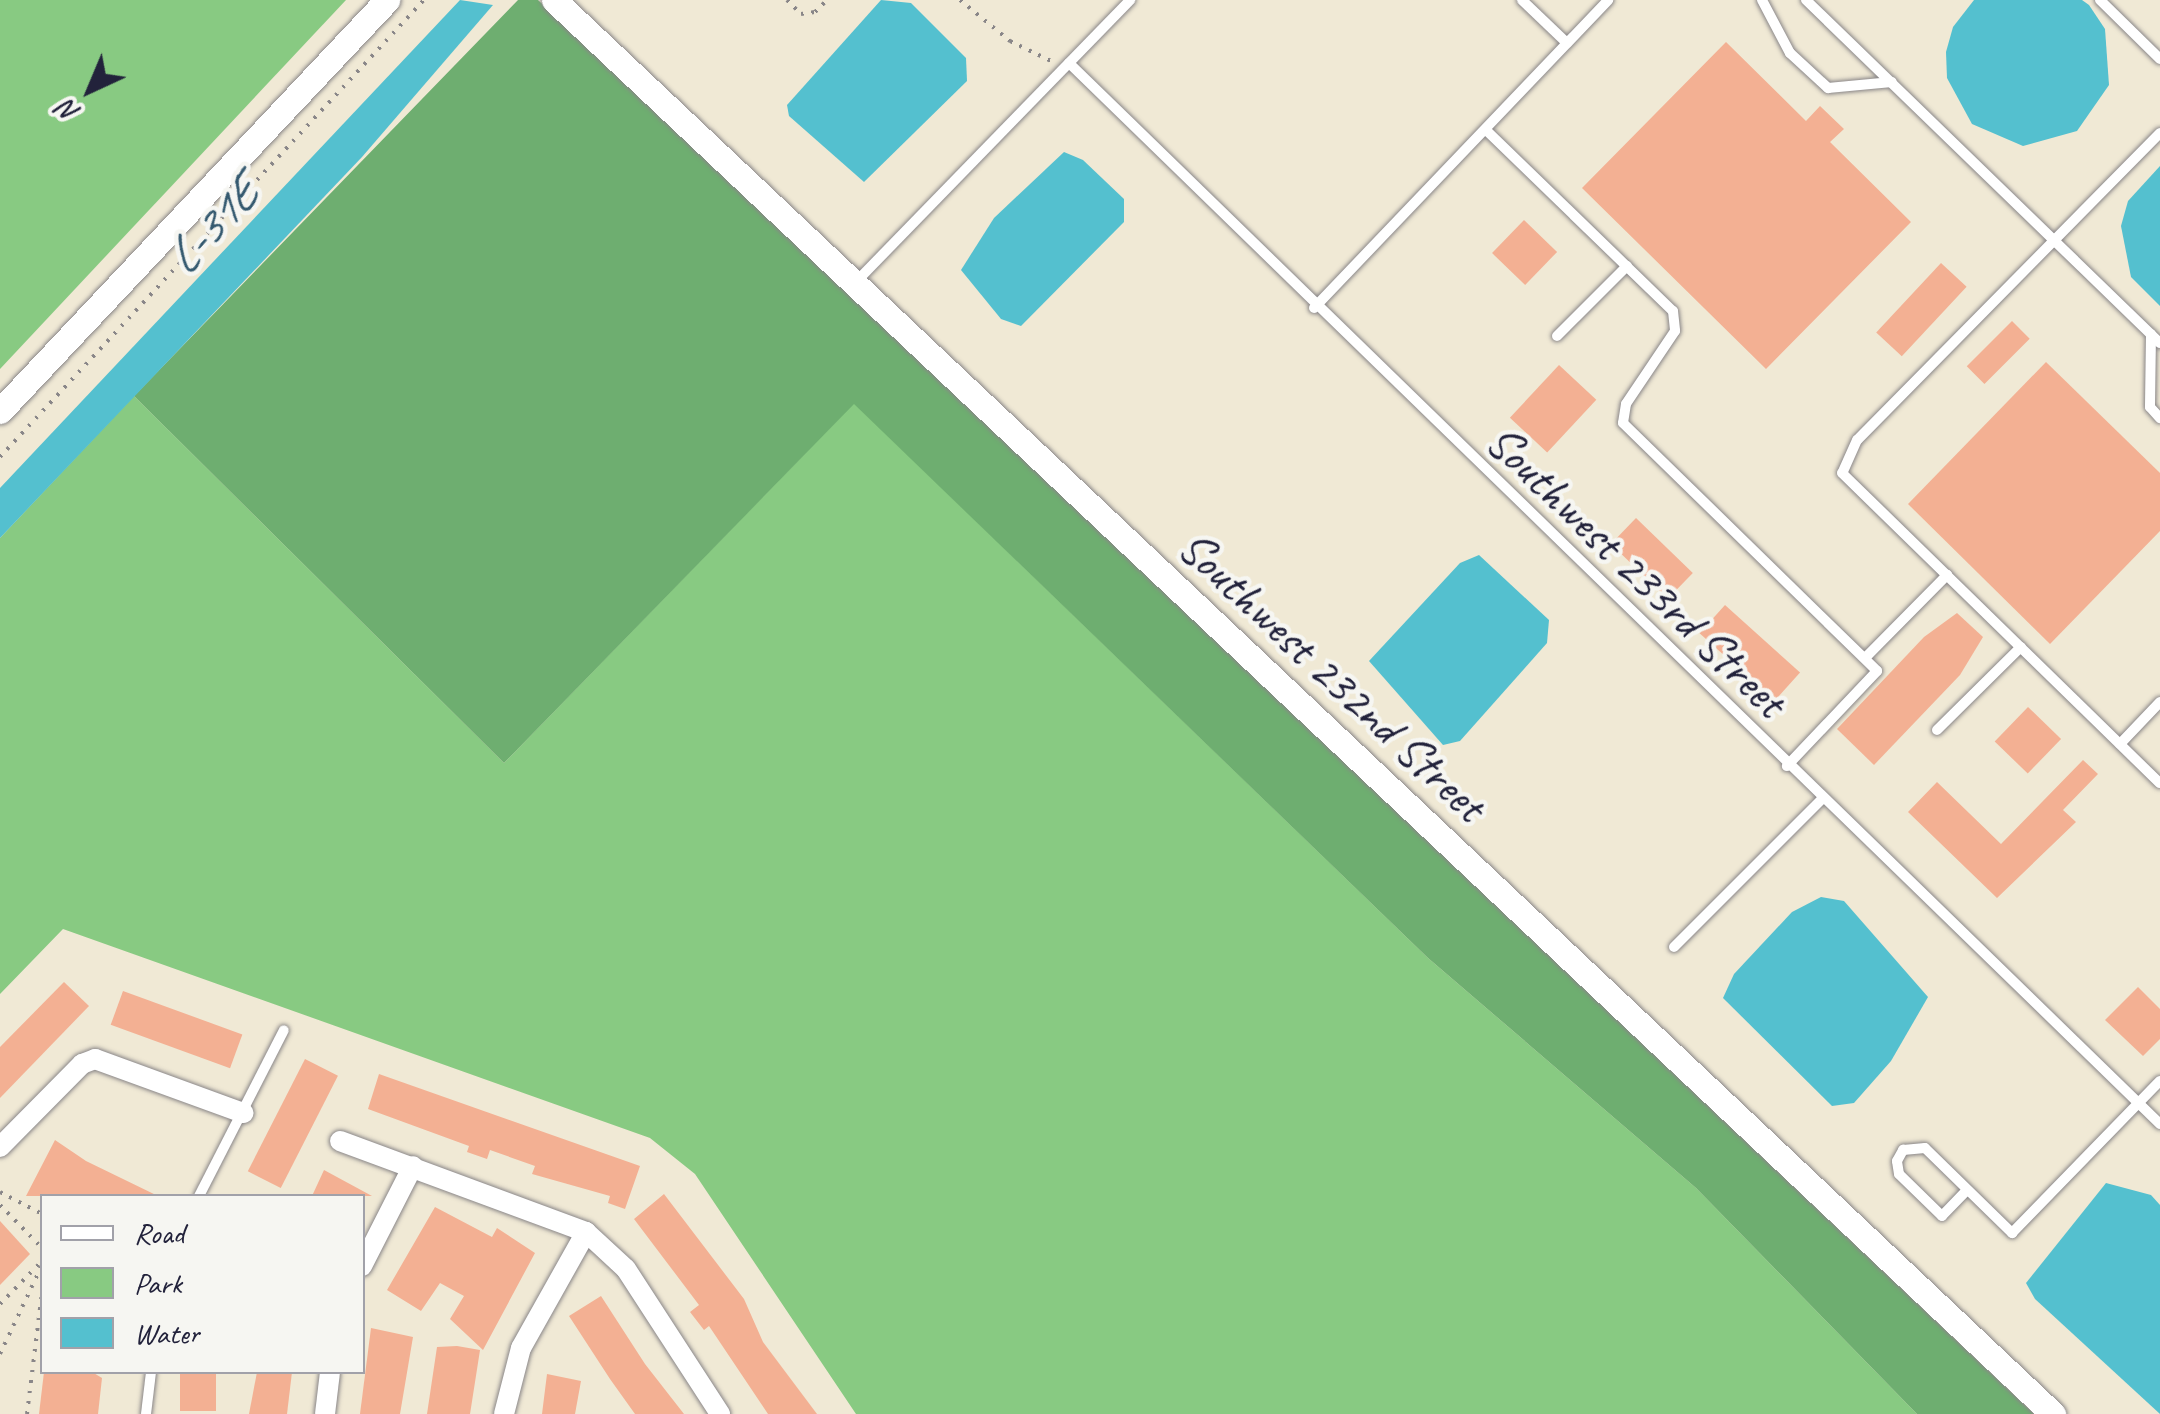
<!DOCTYPE html>
<style>
body{margin:0}
#map{position:relative;width:2160px;height:1414px;overflow:hidden;background:#f0e9d5;font-family:Caveat,sans-serif}
div>[style]{position:absolute}
[style*='--x']{left:calc(var(--x)*1px);top:calc(var(--y)*1px);width:calc(var(--w)*1px);rotate:calc(var(--a)*1deg)}
.green>*{inset:0;background:#88ca82}
.forest>*{inset:0;background:#6eae70}
.water>*{inset:0;background:#54c0cf}
.building>*{inset:0;background:#f3b093;transform-origin:0 0}
.path>*{height:4px;margin-top:-2px;transform-origin:0;background:repeating-linear-gradient(90deg,#898688 0 2.5px,transparent 0 10.5px)}
.roads{filter:drop-shadow(0 0 2px #898688) drop-shadow(0 0 2px #898688)}
.service>*{height:10px;margin:-5px;padding:0 5px;transform-origin:5px;border-radius:5px;background:#fff}
.minor>*{height:20px;margin:-10px;padding:0 10px;transform-origin:10px;border-radius:10px;background:#fff}
.tertiary>*{height:25px;margin:-12.5px;padding:0 12.5px;transform-origin:12.5px;border-radius:12.5px;background:#fff}
span{translate:-50% -50%;white-space:nowrap;text-align:center;line-height:1.15;-webkit-text-stroke:9px #f6f6f2;paint-order:stroke}
.street-label{font-size:48px;color:#22223b}
.water-label{font-size:50px;color:#34596f;font-style:italic}
.legend{position:absolute;left:40px;top:1194px;width:325px;height:180px;box-sizing:border-box;background:#f6f6f2;border:2px solid #a1a1a9;margin:0;padding:12px 18px;list-style:none;font-size:30px;color:#22223b}
.legend li{display:flex;align-items:center;gap:20px;height:50px}
.legend b{width:50px;border:2px solid #a1a1a9}
.north{position:absolute;left:40px;top:40px;width:100px;height:100px;-webkit-text-stroke:8px #f6f6f2;paint-order:stroke;rotate:224deg;font-size:28px;font-weight:700;line-height:40px;text-align:center;color:#22223b}
.north::after{content:'';display:block;margin:auto;width:35px;height:45px;background:#22223b;clip-path:polygon(50% 0,100% 100%,50% 72%,0 100%)}
</style>
<div id="map">
<div class="green">
<div style="clip-path:polygon(0 0,346px 0,0 369px)"></div>
<div style="clip-path:polygon(134px 396px,504px 763px,854px 403px,1428px 958px,1696px 1188px,1917px 1414px,856px 1414px,695px 1174px,650px 1138px,63px 929px,0 994px,0 538px)"></div>
</div>
<div class="forest">
<div style="clip-path:polygon(518px 0,538px 0,2034px 1414px,1917px 1414px,1696px 1188px,1428px 958px,854px 404px,504px 763px,134px 396px)"></div>
</div>
<div class="water">
<div style="clip-path:polygon(460px 0,493px 5px,362px 157px,0 538px,0 488px)"></div>
<div style="clip-path:polygon(881px 0,911px 3px,966px 58px,967px 81px,864px 182px,789px 116px,787px 105px)"></div>
<div style="clip-path:polygon(1974px 0,2082px 0,2089px 5px,2105px 29px,2109px 85px,2077px 131px,2023px 146px,1972px 124px,1947px 78px,1946px 52px,1953px 27px)"></div>
<div style="clip-path:polygon(1064px 152px,1083px 160px,1124px 199px,1124px 222px,1021px 326px,1001px 319px,961px 270px,994px 218px)"></div>
<div style="clip-path:polygon(2160px 166px,2160px 306px,2131px 277px,2121px 226px,2128px 201px)"></div>
<div style="clip-path:polygon(1479px 555px,1549px 620px,1547px 643px,1460px 741px,1443px 745px,1369px 661px,1460px 563px)"></div>
<div style="clip-path:polygon(1821px 897px,1844px 901px,1928px 997px,1891px 1061px,1854px 1103px,1832px 1106px,1723px 998px,1734px 974px,1792px 912px)"></div>
<div style="clip-path:polygon(2106px 1183px,2151px 1195px,2160px 1205px,2160px 1414px,2035px 1299px,2026px 1283px)"></div>
</div>
<div class="building">
<div style="clip-path:polygon(1726px 42px,1806px 121px,1820px 106px,1844px 129px,1830px 142px,1911px 222px,1766px 369px,1582px 188px)"></div>
<div style="left:1524px;top:220px;width:46px;height:46px;rotate:44deg"></div>
<div style="left:1941px;top:263px;width:35px;height:95px;rotate:43deg"></div>
<div style="left:2012px;top:321px;width:25px;height:64px;rotate:45deg"></div>
<div style="clip-path:polygon(2046px 362px,2160px 473px,2160px 531px,2050px 644px,1908px 504px)"></div>
<div style="left:1559px;top:365px;width:51px;height:72px;rotate:43deg"></div>
<div style="left:1636px;top:518px;width:79px;height:36px;rotate:44deg"></div>
<div style="left:1725px;top:605px;width:101px;height:38px;rotate:42deg"></div>
<div style="clip-path:polygon(1957px 613px,1983px 637px,1960px 675px,1874px 765px,1837px 729px,1924px 637px)"></div>
<div style="left:2028px;top:707px;width:46px;height:48px;rotate:44deg"></div>
<div style="clip-path:polygon(2083px 760px,2098px 774px,2063px 810px,2076px 822px,1997px 898px,1908px 812px,1937px 782px,2001px 844px)"></div>
<div style="clip-path:polygon(64px 982px,89px 1006px,0 1098px,0 1047px)"></div>
<div style="clip-path:polygon(2138px 987px,2160px 1009px,2160px 1039px,2143px 1056px,2105px 1020px)"></div>
<div style="left:123px;top:991px;width:127px;height:36px;rotate:20deg"></div>
<div style="left:305px;top:1059px;width:37px;height:126px;rotate:27deg"></div>
<div style="clip-path:polygon(379px 1074px,640px 1166px,625px 1209px,608px 1203px,610px 1196px,532px 1174px,535px 1166px,490px 1150px,487px 1159px,467px 1152px,469px 1146px,368px 1109px)"></div>
<div style="clip-path:polygon(55px 1140px,86px 1161px,158px 1196px,26px 1196px)"></div>
<div style="clip-path:polygon(324px 1170px,372px 1196px,312px 1196px)"></div>
<div style="clip-path:polygon(664px 1194px,744px 1299px,763px 1342px,817px 1414px,768px 1414px,709px 1326px,704px 1330px,690px 1312px,699px 1305px,634px 1219px)"></div>
<div style="clip-path:polygon(435px 1207px,492px 1237px,497px 1228px,535px 1253px,483px 1350px,450px 1319px,464px 1296px,440px 1283px,421px 1311px,387px 1290px)"></div>
<div style="clip-path:polygon(0 1221px,30px 1254px,0 1285px)"></div>
<div style="clip-path:polygon(601px 1296px,645px 1364px,684px 1414px,635px 1414px,610px 1379px,569px 1316px)"></div>
<div style="clip-path:polygon(371px 1328px,413px 1337px,400px 1414px,360px 1414px)"></div>
<div style="clip-path:polygon(457px 1346px,480px 1350px,470px 1414px,427px 1414px,437px 1347px)"></div>
<div style="clip-path:polygon(44px 1372px,92px 1372px,102px 1378px,98px 1414px,39px 1414px)"></div>
<div style="left:180px;top:1372px;width:36px;height:39px"></div>
<div style="clip-path:polygon(257px 1372px,292px 1372px,287px 1414px,249px 1414px)"></div>
<div style="clip-path:polygon(547px 1374px,581px 1381px,575px 1414px,542px 1414px)"></div>
</div>
<div class="path">
<div style="--x:787;--y:0;--w:20;--a:45"></div>
<div style="--x:801;--y:14;--w:14;--a:-8"></div>
<div style="--x:815;--y:12;--w:17;--a:-45"></div>
<div style="--x:960;--y:0;--w:65;--a:39.4"></div>
<div style="--x:1010;--y:41;--w:46;--a:26"></div>
<div style="--x:0;--y:457;--w:623;--a:-47.15"></div>
<div style="--x:0;--y:1192;--w:47;--a:27.6"></div>
<div style="--x:0;--y:1205;--w:60;--a:45.7"></div>
<div style="--x:0;--y:1304;--w:60;--a:-45.7"></div>
<div style="--x:0;--y:1354;--w:98;--a:-64.7"></div>
<div style="--x:27;--y:1414;--w:123;--a:-83"></div>
</div>
<div class="roads">
<div class="service">
<div style="--x:1522;--y:0;--w:62;--a:43.7"></div>
<div style="--x:1762;--y:0;--w:60;--a:62.2"></div>
<div style="--x:1790;--y:53;--w:52;--a:42.6"></div>
<div style="--x:1828;--y:88;--w:64;--a:-5.4"></div>
<div style="--x:1806;--y:0;--w:493;--a:44.1"></div>
<div style="--x:2100;--y:0;--w:84;--a:44.5"></div>
<div style="--x:1069;--y:63;--w:1522;--a:44.2"></div>
<div style="--x:1487;--y:131;--w:259;--a:44.1"></div>
<div style="--x:1673;--y:311;--w:20;--a:84"></div>
<div style="--x:1675;--y:331;--w:88;--a:123.9"></div>
<div style="--x:1626;--y:404;--w:19;--a:99"></div>
<div style="--x:1623;--y:423;--w:355;--a:44.3"></div>
<div style="--x:1877;--y:671;--w:131;--a:133.5"></div>
<div style="--x:2160;--y:133;--w:431;--a:134.6"></div>
<div style="--x:1857;--y:440;--w:36;--a:114"></div>
<div style="--x:1842;--y:473;--w:444;--a:44.3"></div>
<div style="--x:855;--y:283;--w:395;--a:-45.8"></div>
<div style="--x:1314;--y:308;--w:426;--a:-46.3"></div>
<div style="--x:2151;--y:334;--w:73;--a:90.8"></div>
<div style="--x:2150;--y:407;--w:15;--a:48"></div>
<div style="--x:1557;--y:336;--w:99;--a:-45"></div>
<div style="--x:1865;--y:658;--w:117;--a:-45.3"></div>
<div style="--x:1937;--y:730;--w:118;--a:-44.7"></div>
<div style="--x:2120;--y:744;--w:58;--a:-46.4"></div>
<div style="--x:1674;--y:947;--w:209;--a:-45"></div>
<div style="--x:1967;--y:1190;--w:36;--a:134"></div>
<div style="--x:1942;--y:1216;--w:60;--a:-135.7"></div>
<div style="--x:1899;--y:1174;--w:13;--a:-99"></div>
<div style="--x:1897;--y:1161;--w:13;--a:-61"></div>
<div style="--x:1903;--y:1150;--w:22;--a:-5"></div>
<div style="--x:1925;--y:1148;--w:122;--a:44.3"></div>
<div style="--x:2012;--y:1233;--w:212;--a:-45.8"></div>
<div style="--x:199;--y:1196;--w:186;--a:-62.9"></div>
<div style="--x:146;--y:1414;--w:42;--a:-83.2"></div>
</div>
<div class="minor">
<div style="--x:340;--y:1141;--w:262;--a:20.3"></div>
<div style="--x:586;--y:1232;--w:54;--a:42.8"></div>
<div style="--x:626;--y:1269;--w:173;--a:57"></div>
<div style="--x:0;--y:1147;--w:117;--a:-45.3"></div>
<div style="--x:82;--y:1064;--w:14;--a:-21"></div>
<div style="--x:95;--y:1059;--w:158;--a:20"></div>
<div style="--x:362;--y:1266;--w:112;--a:-63"></div>
<div style="--x:325;--y:1414;--w:42;--a:-83.2"></div>
<div style="--x:504;--y:1414;--w:68;--a:-75.6"></div>
<div style="--x:521;--y:1348;--w:133;--a:-60.7"></div>
</div>
<div class="tertiary">
<div style="--x:554;--y:0;--w:2061;--a:43.33"></div>
<div style="--x:0;--y:411;--w:565;--a:-46.72"></div>
</div>
</div>
<div class="street-label">
<span style="left:1636px;top:571px;rotate:44deg">Southwest 233rd Street</span>
<span style="left:1332px;top:676px;rotate:43deg">Southwest 232nd Street</span>
</div>
<div class="water-label">
<span style="left:211px;top:226px;rotate:-47deg">L-31E</span>
</div>
<ul class="legend">
<li><b style="height:12px;background:#fff"></b>Road</li>
<li><b style="height:28px;background:#88ca82"></b>Park</li>
<li><b style="height:28px;background:#54c0cf"></b>Water</li>
</ul>
<div class="north">N</div>
</div>
